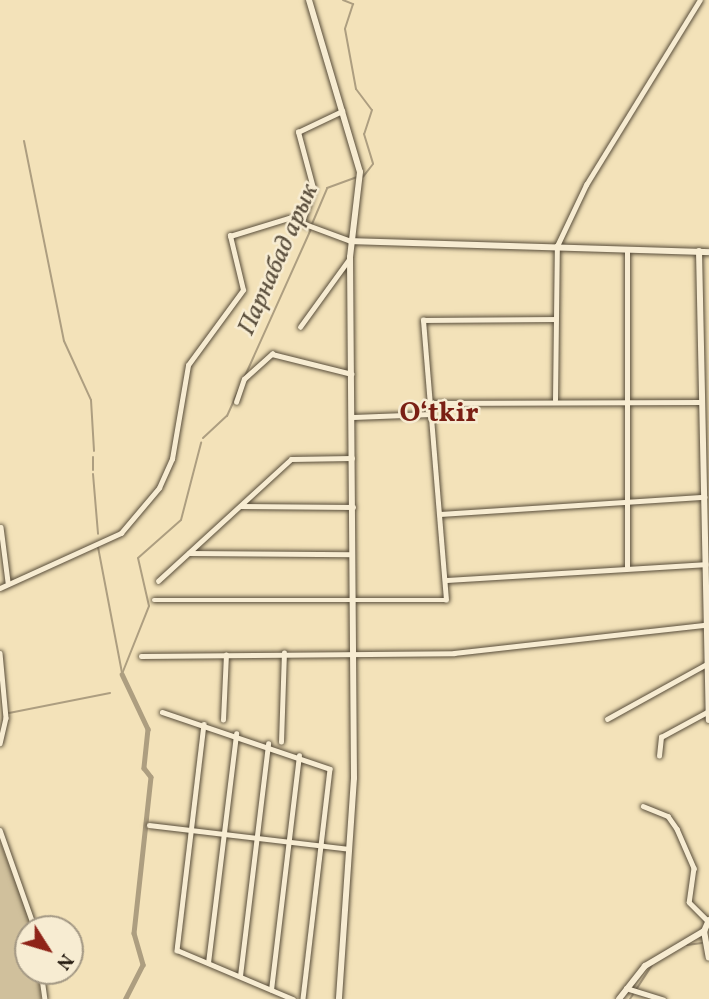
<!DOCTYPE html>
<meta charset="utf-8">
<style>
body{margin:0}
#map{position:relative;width:709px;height:999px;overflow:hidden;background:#f3e2b9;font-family:Vollkorn,serif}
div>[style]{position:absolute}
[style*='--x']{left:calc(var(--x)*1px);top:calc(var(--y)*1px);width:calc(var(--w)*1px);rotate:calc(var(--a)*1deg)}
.green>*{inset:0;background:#d0c09c}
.stream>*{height:2px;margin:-1px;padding:0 1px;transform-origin:1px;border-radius:1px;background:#ad9e80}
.canal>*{height:4.5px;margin:-2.25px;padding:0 2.25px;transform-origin:2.25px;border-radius:2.25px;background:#ad9e80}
.roads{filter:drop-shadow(0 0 2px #584d3a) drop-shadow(0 0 2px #584d3a)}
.street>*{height:4.5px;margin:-2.25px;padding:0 2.25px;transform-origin:2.25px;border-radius:2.25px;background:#f7ecd2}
.secondary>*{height:6px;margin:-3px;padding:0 3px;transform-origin:3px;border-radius:3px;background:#f7ecd2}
span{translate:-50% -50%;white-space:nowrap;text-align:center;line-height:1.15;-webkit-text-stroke:5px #f7ecd2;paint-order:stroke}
.water-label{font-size:26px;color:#5b4f3d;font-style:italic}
.quarter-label{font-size:28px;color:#7a1f14;font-weight:700}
.north{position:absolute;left:14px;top:915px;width:70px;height:70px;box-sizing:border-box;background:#f7ecd2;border:2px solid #a39884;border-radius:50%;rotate:127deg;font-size:19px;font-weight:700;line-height:28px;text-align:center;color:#251b10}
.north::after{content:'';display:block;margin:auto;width:24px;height:32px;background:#8f2418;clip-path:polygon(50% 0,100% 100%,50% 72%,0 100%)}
</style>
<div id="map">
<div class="green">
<div style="clip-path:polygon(0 841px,29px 919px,28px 971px,38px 971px,41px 999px,0 999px)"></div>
</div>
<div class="stream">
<div style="--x:343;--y:0;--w:11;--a:22"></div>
<div style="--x:353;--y:4;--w:26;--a:108"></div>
<div style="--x:345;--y:29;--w:61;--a:79.6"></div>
<div style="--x:356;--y:89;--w:26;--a:53"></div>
<div style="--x:372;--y:110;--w:25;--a:108"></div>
<div style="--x:364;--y:134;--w:31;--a:73"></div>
<div style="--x:373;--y:164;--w:16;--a:128"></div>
<div style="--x:24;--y:141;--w:204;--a:78.7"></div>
<div style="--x:64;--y:341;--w:65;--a:65.4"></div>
<div style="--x:91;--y:400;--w:51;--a:86.6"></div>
<div style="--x:312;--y:224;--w:39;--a:-67"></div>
<div style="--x:327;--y:188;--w:32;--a:-20"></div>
<div style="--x:203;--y:438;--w:33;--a:-43"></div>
<div style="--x:227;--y:416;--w:205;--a:-65.8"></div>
<div style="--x:93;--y:457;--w:13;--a:90"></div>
<div style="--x:93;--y:474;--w:60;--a:85.2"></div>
<div style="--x:98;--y:547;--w:128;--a:79.2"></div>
<div style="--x:122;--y:674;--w:73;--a:-68.3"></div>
<div style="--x:149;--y:606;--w:49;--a:-102.9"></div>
<div style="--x:138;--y:558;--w:57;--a:-41.5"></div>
<div style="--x:181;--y:520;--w:80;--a:-75.4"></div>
<div style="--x:9;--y:713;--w:103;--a:-11.2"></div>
<div style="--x:687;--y:945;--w:15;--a:-8"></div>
<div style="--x:630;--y:999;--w:40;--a:-57.1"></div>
</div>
<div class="canal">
<div style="--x:122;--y:674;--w:61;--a:64.7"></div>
<div style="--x:148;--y:729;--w:39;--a:96"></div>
<div style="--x:144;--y:768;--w:11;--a:52"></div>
<div style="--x:151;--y:777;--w:157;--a:96.2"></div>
<div style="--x:134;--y:933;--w:33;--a:74"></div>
<div style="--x:143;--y:965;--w:38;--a:117"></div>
</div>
<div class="roads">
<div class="street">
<div style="--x:302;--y:222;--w:36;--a:-72"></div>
<div style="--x:313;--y:188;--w:58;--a:-105"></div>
<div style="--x:298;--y:132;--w:49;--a:-25.5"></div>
<div style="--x:300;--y:327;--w:85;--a:-54.1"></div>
<div style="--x:555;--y:400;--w:154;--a:-89.3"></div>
<div style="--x:557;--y:246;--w:68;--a:-64.6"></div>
<div style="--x:586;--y:185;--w:217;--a:-58.4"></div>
<div style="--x:236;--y:402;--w:24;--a:-71"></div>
<div style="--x:244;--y:379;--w:38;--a:-42"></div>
<div style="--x:272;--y:354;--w:82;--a:14"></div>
<div style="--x:430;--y:403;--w:272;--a:-0.2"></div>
<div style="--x:353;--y:417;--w:78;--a:-2.2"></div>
<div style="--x:241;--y:506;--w:112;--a:0.5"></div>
<div style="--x:440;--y:514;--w:265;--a:-3.7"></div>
<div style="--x:1;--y:527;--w:55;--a:82.7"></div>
<div style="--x:189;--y:553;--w:163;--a:0.4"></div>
<div style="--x:627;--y:567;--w:317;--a:-90"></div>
<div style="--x:445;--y:580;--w:261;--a:-3.5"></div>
<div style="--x:158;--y:581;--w:180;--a:-42.5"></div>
<div style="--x:291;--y:459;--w:61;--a:-0.9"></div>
<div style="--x:0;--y:588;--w:133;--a:-24.4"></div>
<div style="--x:121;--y:533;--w:59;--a:-49.8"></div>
<div style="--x:159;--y:488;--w:32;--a:-66"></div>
<div style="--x:172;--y:459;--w:95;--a:-80.3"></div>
<div style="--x:188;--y:365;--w:93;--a:-53.7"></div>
<div style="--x:243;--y:290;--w:56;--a:-103.5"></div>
<div style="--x:230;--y:236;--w:62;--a:-17"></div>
<div style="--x:289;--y:218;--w:66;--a:20.4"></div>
<div style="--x:154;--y:600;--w:292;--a:0"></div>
<div style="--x:446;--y:600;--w:281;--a:-94.7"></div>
<div style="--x:423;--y:320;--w:132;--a:-0.4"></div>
<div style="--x:0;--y:653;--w:65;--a:84.7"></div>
<div style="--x:6;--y:718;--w:26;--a:103"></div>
<div style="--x:141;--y:656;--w:313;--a:-0.5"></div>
<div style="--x:454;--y:653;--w:253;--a:-6.4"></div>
<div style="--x:162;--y:712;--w:177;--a:18.7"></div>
<div style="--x:330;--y:769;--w:232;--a:96.7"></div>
<div style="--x:607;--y:719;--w:112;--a:-28.9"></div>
<div style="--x:223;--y:720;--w:65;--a:-87.4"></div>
<div style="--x:204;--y:724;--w:228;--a:96.8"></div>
<div style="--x:177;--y:950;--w:126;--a:22.9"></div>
<div style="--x:281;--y:742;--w:89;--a:-88.1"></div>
<div style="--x:659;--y:756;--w:19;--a:-84"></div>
<div style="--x:661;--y:737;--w:55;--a:-28.4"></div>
<div style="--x:643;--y:806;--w:27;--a:22"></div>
<div style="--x:668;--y:816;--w:16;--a:55"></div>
<div style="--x:677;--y:829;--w:43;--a:66.4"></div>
<div style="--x:694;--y:868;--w:34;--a:98"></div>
<div style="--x:689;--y:902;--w:27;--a:45"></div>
<div style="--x:149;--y:825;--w:201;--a:6.8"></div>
<div style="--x:0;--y:830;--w:105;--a:70.5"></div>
<div style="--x:208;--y:963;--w:231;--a:-83"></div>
<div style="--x:41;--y:971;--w:28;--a:82"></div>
<div style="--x:240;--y:976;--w:234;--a:-83.1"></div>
<div style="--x:626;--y:988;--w:39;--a:17"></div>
<div style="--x:271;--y:990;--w:236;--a:-83.2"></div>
</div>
<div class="secondary">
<div style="--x:309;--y:0;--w:179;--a:73.5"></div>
<div style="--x:360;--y:172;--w:86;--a:96.7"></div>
<div style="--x:350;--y:257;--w:521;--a:89.56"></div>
<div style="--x:354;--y:778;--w:222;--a:93.9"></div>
<div style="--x:351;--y:241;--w:358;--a:1.8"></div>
<div style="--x:699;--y:251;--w:469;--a:88.8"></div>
<div style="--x:709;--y:920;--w:12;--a:114"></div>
<div style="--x:704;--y:931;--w:27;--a:80"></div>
<div style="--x:619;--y:999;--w:42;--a:-51.8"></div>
<div style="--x:645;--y:966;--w:69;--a:-30.7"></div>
</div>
</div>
<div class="water-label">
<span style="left:279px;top:260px;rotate:-66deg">Парнабад арык</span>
</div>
<div class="quarter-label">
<span style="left:439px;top:414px">Oʻtkir</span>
</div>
<div class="north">N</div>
</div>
